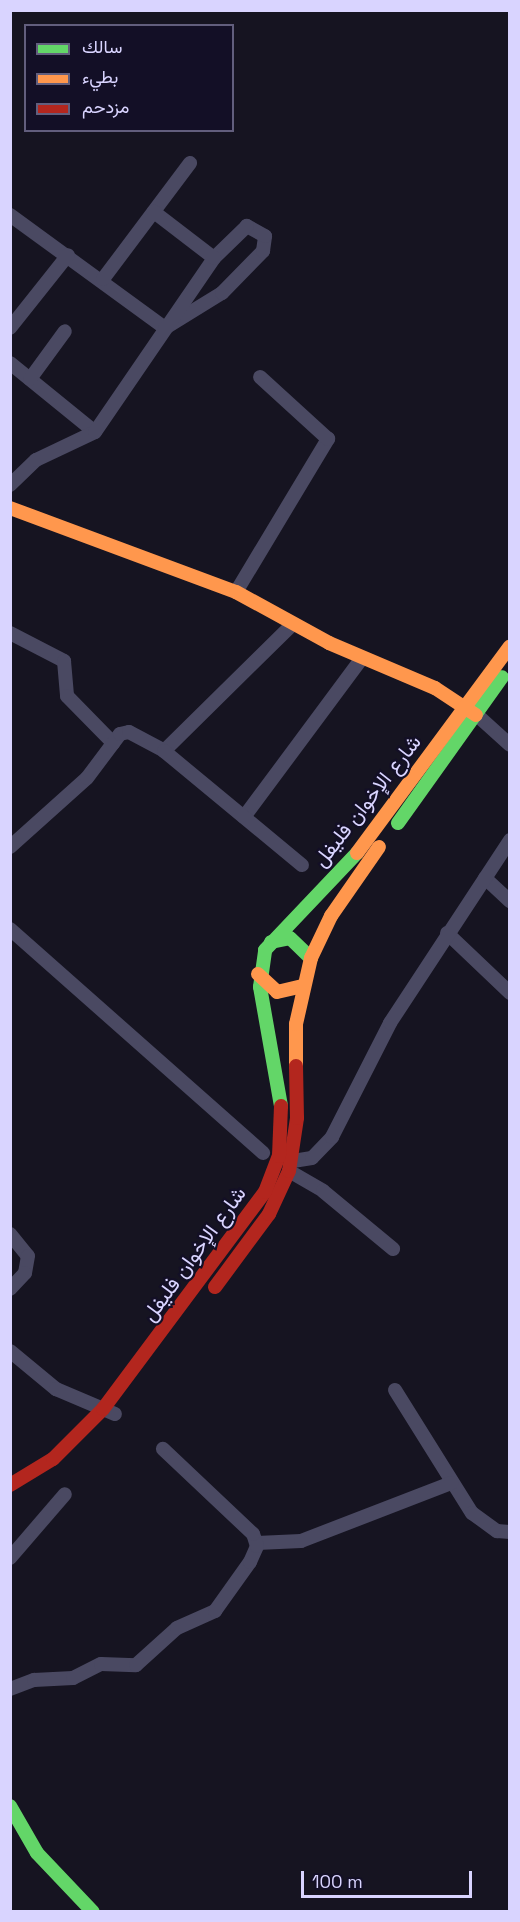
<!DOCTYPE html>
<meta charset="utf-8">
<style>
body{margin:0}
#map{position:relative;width:520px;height:1922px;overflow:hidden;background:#161421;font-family:"Space Grotesk",Vazirmatn,sans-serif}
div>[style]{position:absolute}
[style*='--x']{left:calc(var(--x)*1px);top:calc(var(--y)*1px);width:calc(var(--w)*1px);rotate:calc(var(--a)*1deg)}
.street>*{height:14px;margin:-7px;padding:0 7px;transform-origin:7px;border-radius:7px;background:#4a4962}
.fast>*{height:14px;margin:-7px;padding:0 7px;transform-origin:7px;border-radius:7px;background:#63d668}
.slow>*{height:14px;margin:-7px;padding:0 7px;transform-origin:7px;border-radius:7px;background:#ff974d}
.jam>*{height:14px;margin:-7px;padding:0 7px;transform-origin:7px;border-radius:7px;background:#b3261e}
span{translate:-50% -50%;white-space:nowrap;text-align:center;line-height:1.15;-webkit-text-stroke:4.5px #130f26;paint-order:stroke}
.street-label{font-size:21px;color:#d9d4ff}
.frame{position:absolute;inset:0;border:12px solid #d9d4ff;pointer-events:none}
.legend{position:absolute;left:24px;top:24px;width:210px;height:108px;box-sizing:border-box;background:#130f26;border:2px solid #625e7d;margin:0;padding:8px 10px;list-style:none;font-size:18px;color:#d9d4ff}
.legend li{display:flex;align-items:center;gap:12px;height:30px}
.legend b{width:30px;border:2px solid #625e7d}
.scale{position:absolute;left:301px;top:1871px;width:171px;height:27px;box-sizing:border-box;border:3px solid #d9d4ff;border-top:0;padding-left:8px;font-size:18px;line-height:21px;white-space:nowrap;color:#d9d4ff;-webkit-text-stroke:4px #130f26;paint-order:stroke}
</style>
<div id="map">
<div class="street">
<div style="--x:10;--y:215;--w:192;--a:36.1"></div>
<div style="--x:165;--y:328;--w:67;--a:-31.6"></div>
<div style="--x:222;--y:293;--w:59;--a:-45.7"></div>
<div style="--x:263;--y:251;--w:15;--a:-82"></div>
<div style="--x:265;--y:236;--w:21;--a:-151"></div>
<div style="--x:247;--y:226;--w:46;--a:135.9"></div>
<div style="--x:103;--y:279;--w:145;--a:-53.1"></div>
<div style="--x:10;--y:328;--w:93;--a:-51.5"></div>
<div style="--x:10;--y:363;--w:109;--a:39.1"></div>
<div style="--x:30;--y:379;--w:59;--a:-53.9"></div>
<div style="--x:10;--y:485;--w:36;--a:-44"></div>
<div style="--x:36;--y:460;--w:65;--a:-25.4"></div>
<div style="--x:95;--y:432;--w:211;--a:-55.6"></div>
<div style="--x:214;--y:258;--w:76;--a:-142.5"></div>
<div style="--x:236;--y:592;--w:179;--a:-59"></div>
<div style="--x:328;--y:439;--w:92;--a:-137.6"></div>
<div style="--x:10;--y:633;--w:61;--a:27.4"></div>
<div style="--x:64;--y:661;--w:35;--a:85"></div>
<div style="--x:67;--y:696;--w:66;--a:45.6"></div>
<div style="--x:478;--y:716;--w:43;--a:42.2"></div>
<div style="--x:164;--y:751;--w:181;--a:-44.6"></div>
<div style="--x:244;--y:817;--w:198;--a:-53.4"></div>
<div style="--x:10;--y:847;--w:103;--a:-41.9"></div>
<div style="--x:87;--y:778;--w:55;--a:-53.1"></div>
<div style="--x:120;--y:734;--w:9;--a:-13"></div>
<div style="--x:129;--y:732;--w:40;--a:28"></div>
<div style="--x:164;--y:751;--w:179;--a:39.6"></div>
<div style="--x:485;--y:878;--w:34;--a:43"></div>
<div style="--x:10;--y:929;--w:338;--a:41.5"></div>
<div style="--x:447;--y:933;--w:87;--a:43.6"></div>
<div style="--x:293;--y:1161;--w:19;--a:-9"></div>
<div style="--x:312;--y:1158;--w:29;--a:-46"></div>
<div style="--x:332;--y:1137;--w:128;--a:-63"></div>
<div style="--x:390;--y:1023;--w:219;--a:-56.7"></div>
<div style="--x:289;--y:1171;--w:39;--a:30"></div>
<div style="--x:323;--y:1191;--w:91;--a:39.6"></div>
<div style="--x:10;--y:1234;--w:28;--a:51"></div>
<div style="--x:28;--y:1256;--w:17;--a:100"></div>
<div style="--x:25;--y:1273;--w:22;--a:133"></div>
<div style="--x:10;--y:1351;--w:60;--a:39.6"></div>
<div style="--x:56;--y:1389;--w:64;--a:23"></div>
<div style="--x:395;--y:1390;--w:145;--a:58"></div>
<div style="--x:472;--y:1513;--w:31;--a:36"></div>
<div style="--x:497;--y:1531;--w:13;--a:4"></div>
<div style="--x:257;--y:1543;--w:44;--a:-2.6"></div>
<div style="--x:301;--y:1541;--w:161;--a:-21.1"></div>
<div style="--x:10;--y:1558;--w:84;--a:-49.3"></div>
<div style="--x:10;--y:1689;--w:26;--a:-21"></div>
<div style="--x:34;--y:1680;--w:39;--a:-3"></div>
<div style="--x:73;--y:1678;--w:31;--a:-27"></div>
<div style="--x:101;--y:1664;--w:35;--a:2"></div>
<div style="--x:136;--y:1665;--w:55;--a:-42.1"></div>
<div style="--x:177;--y:1628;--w:42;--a:-24.1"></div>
<div style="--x:215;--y:1611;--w:60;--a:-54.5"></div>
<div style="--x:250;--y:1562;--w:17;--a:-66"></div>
<div style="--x:257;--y:1546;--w:13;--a:-108"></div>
<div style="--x:253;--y:1534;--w:124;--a:-136.6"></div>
</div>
<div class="fast">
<div style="--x:398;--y:823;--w:179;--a:-54.5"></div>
<div style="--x:271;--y:942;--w:19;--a:-12"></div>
<div style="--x:290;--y:938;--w:29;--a:44"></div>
<div style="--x:281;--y:1106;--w:121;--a:-100"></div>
<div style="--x:260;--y:987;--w:37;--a:-82"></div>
<div style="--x:265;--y:950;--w:134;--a:-46.5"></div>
<div style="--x:10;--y:1806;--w:54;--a:60.1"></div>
<div style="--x:37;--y:1853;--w:81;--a:46.5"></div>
</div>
<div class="slow">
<div style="--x:10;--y:508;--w:241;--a:20.4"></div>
<div style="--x:236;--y:592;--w:106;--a:28.7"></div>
<div style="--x:329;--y:643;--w:115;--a:23"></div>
<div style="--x:435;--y:688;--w:49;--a:33.4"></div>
<div style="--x:357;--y:853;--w:257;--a:-53.5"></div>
<div style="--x:258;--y:974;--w:26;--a:43"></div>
<div style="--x:277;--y:992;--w:27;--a:-13"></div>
<div style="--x:296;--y:1066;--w:42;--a:-90"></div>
<div style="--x:296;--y:1024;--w:68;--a:-77.2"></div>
<div style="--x:311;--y:958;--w:47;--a:-64.5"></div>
<div style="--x:331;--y:916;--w:84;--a:-55.2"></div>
</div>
<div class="jam">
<div style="--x:215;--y:1287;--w:91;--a:-53.5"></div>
<div style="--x:269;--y:1214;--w:47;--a:-65.1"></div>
<div style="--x:289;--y:1171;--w:54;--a:-81.4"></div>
<div style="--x:297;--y:1118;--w:52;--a:-91.1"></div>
<div style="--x:10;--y:1485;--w:50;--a:-31.2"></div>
<div style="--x:53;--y:1459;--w:71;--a:-45"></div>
<div style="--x:103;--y:1409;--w:271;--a:-53.3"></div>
<div style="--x:265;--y:1192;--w:39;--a:-69"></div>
<div style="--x:279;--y:1156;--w:50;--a:-87.7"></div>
</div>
<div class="street-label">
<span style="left:367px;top:801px;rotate:-52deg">شارع الإخوان فليفل</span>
<span style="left:194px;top:1254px;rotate:-54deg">شارع الإخوان فليفل</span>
</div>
<div class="frame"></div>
<ul class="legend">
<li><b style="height:8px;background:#63d668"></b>سالك</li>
<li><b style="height:8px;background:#ff974d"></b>بطيء</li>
<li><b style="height:8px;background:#b3261e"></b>مزدحم</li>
</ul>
<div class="scale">100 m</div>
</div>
